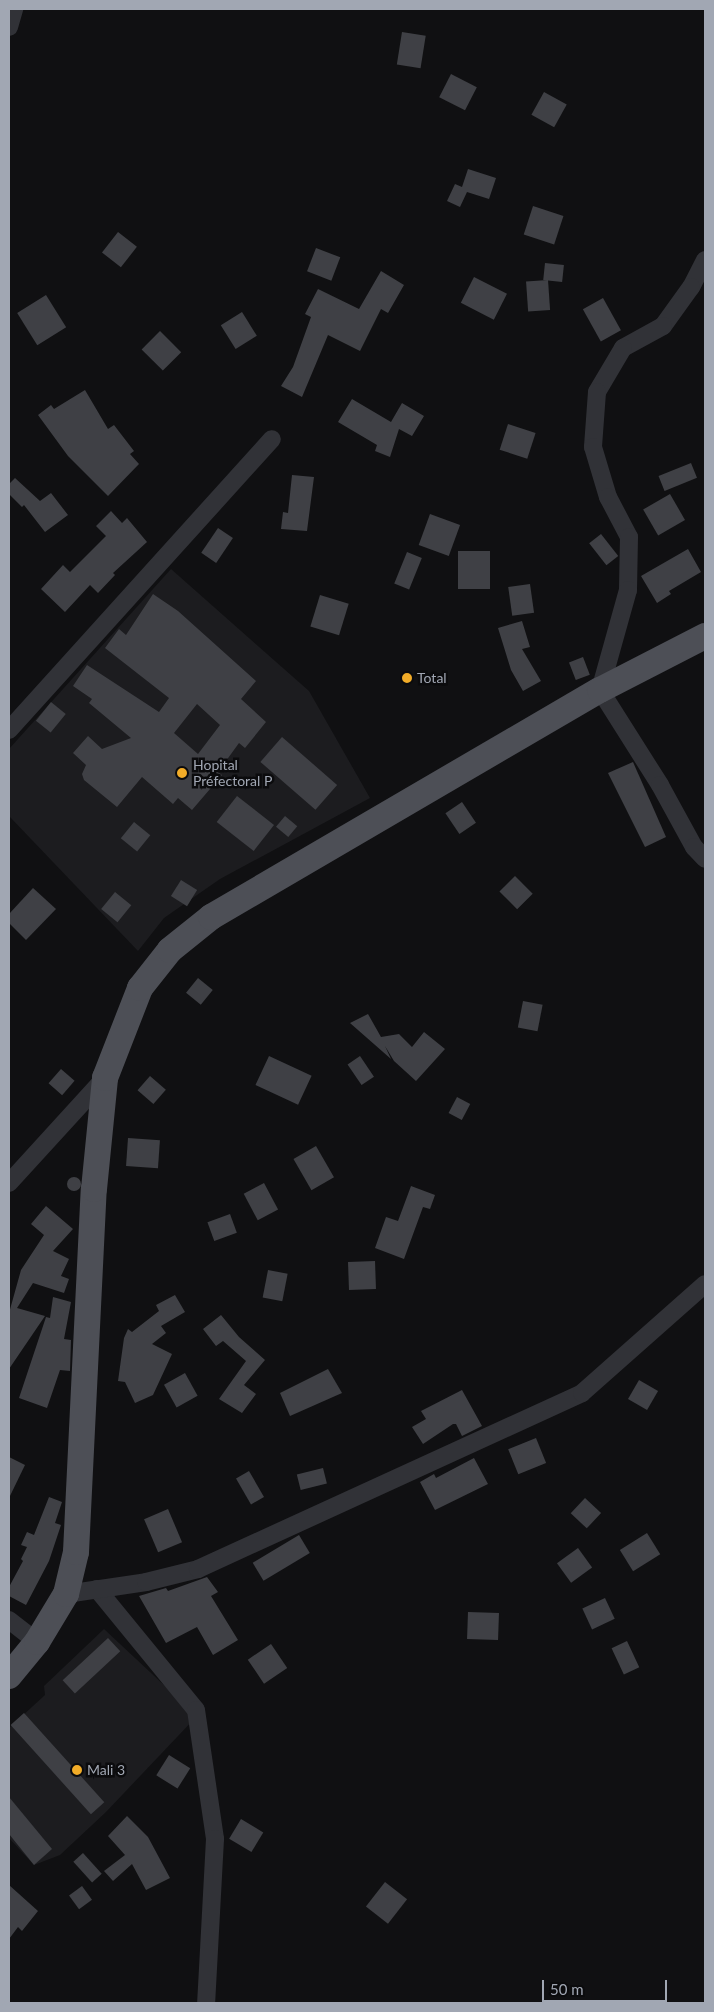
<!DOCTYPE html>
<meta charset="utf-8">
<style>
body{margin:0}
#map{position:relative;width:714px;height:2012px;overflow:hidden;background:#101012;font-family:Lato,sans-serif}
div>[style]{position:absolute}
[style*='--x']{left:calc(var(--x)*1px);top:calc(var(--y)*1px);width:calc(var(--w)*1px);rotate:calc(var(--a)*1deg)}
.built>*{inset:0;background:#1c1c1f}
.building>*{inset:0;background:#3f4045;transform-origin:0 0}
.round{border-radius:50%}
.minor>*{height:18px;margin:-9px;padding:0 9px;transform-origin:9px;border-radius:9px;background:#313237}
.primary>*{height:26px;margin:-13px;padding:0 13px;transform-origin:13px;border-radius:13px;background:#4d4f56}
.dots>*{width:14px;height:14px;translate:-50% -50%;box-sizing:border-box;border:2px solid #0b0b0d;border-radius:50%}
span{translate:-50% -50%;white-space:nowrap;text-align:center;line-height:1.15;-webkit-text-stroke:5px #0b0b0d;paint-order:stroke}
.poi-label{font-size:14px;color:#a1a7b3}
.left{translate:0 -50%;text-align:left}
.frame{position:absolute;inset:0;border:10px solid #a1a7b3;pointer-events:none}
.scale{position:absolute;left:542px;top:1980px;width:125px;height:22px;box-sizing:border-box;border:2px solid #a1a7b3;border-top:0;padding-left:6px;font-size:15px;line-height:18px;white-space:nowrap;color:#a1a7b3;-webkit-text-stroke:4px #0b0b0d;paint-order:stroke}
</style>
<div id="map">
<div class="built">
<div style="clip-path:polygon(171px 569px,309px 691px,370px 798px,220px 879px,164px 918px,138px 951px,9px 816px,9px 749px)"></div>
<div style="clip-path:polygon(104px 1629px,197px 1716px,106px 1812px,60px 1855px,34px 1865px,9px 1838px,9px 1728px,45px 1695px,44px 1686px)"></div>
</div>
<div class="building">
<div style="left:402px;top:32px;width:24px;height:33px;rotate:9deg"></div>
<div style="left:451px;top:74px;width:29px;height:26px;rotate:27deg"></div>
<div style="left:544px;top:92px;width:26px;height:26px;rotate:29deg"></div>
<div style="clip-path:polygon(468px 169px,496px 178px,489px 199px,467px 192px,460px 207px,447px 201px,455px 184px,462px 187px)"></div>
<div style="left:533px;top:206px;width:32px;height:30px;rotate:18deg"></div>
<div style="left:118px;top:232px;width:24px;height:26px;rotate:38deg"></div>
<div style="left:316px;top:248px;width:26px;height:25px;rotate:21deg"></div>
<div style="left:545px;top:263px;width:19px;height:17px;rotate:6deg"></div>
<div style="clip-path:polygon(381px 271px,404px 285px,388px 313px,381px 309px,360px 351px,328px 335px,302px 397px,281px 386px,293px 367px,311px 317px,305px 314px,318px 289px,359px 309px)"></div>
<div style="left:474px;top:277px;width:37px;height:29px;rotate:27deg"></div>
<div style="left:548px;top:280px;width:30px;height:22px;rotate:86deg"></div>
<div style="left:46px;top:295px;width:38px;height:34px;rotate:58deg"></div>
<div style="left:603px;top:298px;width:37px;height:23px;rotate:61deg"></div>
<div style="left:242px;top:312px;width:28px;height:25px;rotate:58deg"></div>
<div style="left:160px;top:331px;width:30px;height:26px;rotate:45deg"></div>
<div style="clip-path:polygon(85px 390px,108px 429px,114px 425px,134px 451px,130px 454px,139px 464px,108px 496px,68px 456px,38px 415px,51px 405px,54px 409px)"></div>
<div style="clip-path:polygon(352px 399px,391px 422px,402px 403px,424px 416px,412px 436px,399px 429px,390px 457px,375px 451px,377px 445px,338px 422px)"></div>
<div style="left:508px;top:424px;width:29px;height:27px;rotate:18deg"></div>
<div style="left:691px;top:463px;width:16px;height:35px;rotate:68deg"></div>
<div style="clip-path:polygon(292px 475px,314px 477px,307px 531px,281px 529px,283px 512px,288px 513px)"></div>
<div style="clip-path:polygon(15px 478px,40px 501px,51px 493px,68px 515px,45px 532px,24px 505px,22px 507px,9px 494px,9px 484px)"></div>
<div style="left:670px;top:494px;width:30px;height:31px;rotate:60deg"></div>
<div style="clip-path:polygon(111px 511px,122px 523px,127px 518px,147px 542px,113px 573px,115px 575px,98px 593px,90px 585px,65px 612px,41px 589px,63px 565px,70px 572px,106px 536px,96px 526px)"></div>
<div style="left:430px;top:514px;width:32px;height:33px;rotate:20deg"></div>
<div style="left:218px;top:528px;width:18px;height:30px;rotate:34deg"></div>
<div style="left:601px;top:534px;width:28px;height:15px;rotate:52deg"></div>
<div style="clip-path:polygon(688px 549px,701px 572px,669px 591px,671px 594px,657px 603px,641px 576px)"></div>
<div style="left:458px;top:551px;width:32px;height:38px"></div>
<div style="left:407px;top:552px;width:16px;height:34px;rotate:22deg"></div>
<div style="left:530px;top:584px;width:29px;height:22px;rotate:82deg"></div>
<div style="clip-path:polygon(evenodd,153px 594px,178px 611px,256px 681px,241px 699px,266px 722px,245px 748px,239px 743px,218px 772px,222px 775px,192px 810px,178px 798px,173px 804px,142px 777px,117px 807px,84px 780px,82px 774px,86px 765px,73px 753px,88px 736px,102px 749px,131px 738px,89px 703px,92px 699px,73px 686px,87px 665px,159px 712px,169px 698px,105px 648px,119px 629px,126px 635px,153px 594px,197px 704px,220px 725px,198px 754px,174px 733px,197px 704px)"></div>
<div style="left:320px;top:595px;width:30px;height:33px;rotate:17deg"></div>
<div style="clip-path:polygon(522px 621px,530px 647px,522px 649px,541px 681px,523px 691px,511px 670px,498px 628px)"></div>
<div style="left:583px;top:657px;width:19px;height:15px;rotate:69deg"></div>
<div style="left:51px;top:702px;width:19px;height:24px;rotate:39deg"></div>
<div style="left:282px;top:737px;width:73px;height:33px;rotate:41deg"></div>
<div style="clip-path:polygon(633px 762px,666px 837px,645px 847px,608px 773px)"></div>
<div style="left:237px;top:796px;width:47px;height:33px;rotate:38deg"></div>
<div style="left:462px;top:802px;width:25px;height:20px;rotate:56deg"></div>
<div style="left:285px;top:816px;width:16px;height:14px;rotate:40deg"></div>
<div style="left:134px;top:822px;width:21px;height:21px;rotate:39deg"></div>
<div style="left:515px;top:876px;width:25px;height:22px;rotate:45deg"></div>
<div style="left:181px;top:880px;width:19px;height:19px;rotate:32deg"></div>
<div style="clip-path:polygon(33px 888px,56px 909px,26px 940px,9px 923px,9px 914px)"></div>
<div style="left:115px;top:892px;width:21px;height:22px;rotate:39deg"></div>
<div style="left:198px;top:978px;width:19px;height:19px;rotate:39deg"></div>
<div style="left:523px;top:1001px;width:20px;height:27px;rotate:11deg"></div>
<div style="clip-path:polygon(368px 1014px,381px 1037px,399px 1034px,412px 1047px,424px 1032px,445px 1049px,416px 1081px,394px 1061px,385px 1046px,391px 1059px,350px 1023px)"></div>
<div style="left:269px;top:1056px;width:47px;height:32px;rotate:25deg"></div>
<div style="left:360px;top:1056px;width:25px;height:15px;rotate:56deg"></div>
<div style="left:61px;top:1069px;width:18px;height:19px;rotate:41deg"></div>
<div style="left:150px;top:1076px;width:21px;height:19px;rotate:41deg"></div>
<div style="left:457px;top:1097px;width:15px;height:18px;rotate:28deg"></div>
<div style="left:128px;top:1138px;width:32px;height:28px;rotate:4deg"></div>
<div style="left:316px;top:1146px;width:36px;height:26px;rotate:60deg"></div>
<div class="round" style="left:67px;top:1177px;width:14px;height:14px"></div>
<div style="left:264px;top:1183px;width:30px;height:23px;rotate:62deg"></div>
<div style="clip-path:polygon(411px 1186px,435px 1195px,430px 1209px,423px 1207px,404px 1259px,375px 1248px,386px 1217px,398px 1221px)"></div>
<div style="clip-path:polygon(46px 1206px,73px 1229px,53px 1251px,69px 1259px,61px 1276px,69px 1279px,64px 1293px,33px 1283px,17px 1308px,45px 1316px,9px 1369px,9px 1313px,21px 1270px,44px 1235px,31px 1224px)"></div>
<div style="left:230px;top:1214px;width:20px;height:24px;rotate:70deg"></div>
<div style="left:375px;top:1261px;width:28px;height:27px;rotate:88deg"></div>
<div style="left:268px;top:1270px;width:20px;height:28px;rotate:11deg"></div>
<div style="clip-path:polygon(175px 1295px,185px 1312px,161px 1326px,166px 1333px,152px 1344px,172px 1354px,153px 1395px,135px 1403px,125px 1382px,118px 1381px,124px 1338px,128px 1329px,132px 1332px,159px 1311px,156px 1305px)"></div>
<div style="clip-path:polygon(53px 1297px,71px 1302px,64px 1339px,71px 1340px,70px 1371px,60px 1370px,47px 1408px,19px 1398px,46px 1317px,50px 1318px)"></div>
<div style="clip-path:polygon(221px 1315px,239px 1337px,265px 1360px,244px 1385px,256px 1394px,242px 1413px,219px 1399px,246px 1361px,223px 1341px,216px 1346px,203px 1329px)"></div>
<div style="clip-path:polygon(328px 1369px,342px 1393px,290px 1416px,280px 1393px)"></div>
<div style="left:185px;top:1373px;width:26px;height:24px;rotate:61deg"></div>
<div style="left:639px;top:1380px;width:22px;height:22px;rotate:30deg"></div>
<div style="clip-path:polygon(462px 1390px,482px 1426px,462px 1436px,456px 1424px,453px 1424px,423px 1444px,412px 1427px,426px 1419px,421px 1411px)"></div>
<div style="left:536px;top:1438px;width:27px;height:30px;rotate:68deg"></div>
<div style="clip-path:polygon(9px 1457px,25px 1465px,9px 1498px)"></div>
<div style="clip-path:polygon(474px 1458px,488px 1484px,435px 1510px,420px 1482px,434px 1474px,436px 1478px)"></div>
<div style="left:323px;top:1468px;width:16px;height:27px;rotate:76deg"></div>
<div style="left:249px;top:1471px;width:30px;height:15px;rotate:60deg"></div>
<div style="clip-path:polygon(49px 1497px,62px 1502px,55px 1523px,61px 1525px,49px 1561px,26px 1605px,9px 1596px,9px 1587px,23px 1561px,21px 1559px,27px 1547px,21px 1545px,27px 1532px,34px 1535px)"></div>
<div style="left:585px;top:1498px;width:22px;height:21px;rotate:43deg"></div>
<div style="left:168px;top:1509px;width:36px;height:26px;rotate:67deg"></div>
<div style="left:647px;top:1533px;width:25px;height:32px;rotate:58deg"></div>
<div style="left:299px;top:1535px;width:21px;height:54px;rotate:59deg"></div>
<div style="left:578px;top:1548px;width:24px;height:26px;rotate:54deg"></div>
<div style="clip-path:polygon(207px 1577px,218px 1592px,211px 1596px,238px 1640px,213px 1655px,197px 1627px,166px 1643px,139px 1596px,166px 1588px,168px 1591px)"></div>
<div style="left:605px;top:1598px;width:23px;height:25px;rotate:65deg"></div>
<div style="left:468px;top:1612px;width:31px;height:27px;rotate:2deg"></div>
<div style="left:108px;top:1638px;width:18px;height:62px;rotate:47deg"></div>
<div style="left:627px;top:1641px;width:29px;height:17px;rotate:65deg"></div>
<div style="left:271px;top:1644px;width:29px;height:28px;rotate:56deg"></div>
<div style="left:24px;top:1713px;width:120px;height:18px;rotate:48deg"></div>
<div style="left:169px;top:1755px;width:25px;height:24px;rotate:32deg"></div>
<div style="clip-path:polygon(9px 1797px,52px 1849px,34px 1865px,9px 1834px)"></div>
<div style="clip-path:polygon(127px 1816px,148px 1837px,170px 1878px,146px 1890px,132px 1864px,113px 1881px,104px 1871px,125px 1855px,108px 1836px)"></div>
<div style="left:241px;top:1819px;width:26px;height:23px;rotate:31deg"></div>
<div style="left:83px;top:1853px;width:28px;height:13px;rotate:48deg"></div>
<div style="left:385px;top:1882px;width:28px;height:31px;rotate:38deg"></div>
<div style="clip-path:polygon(9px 1885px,38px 1911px,22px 1931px,18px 1927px,9px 1939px)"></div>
<div style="left:82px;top:1886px;width:17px;height:16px;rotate:54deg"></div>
</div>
<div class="minor">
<div style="--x:9;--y:27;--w:19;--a:-74"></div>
<div style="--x:705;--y:260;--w:30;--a:117"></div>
<div style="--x:691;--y:287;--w:48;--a:125.7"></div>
<div style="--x:663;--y:326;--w:46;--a:151.2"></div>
<div style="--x:623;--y:348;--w:51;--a:120.6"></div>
<div style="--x:597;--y:392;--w:55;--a:94.2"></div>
<div style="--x:593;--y:447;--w:52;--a:73.3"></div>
<div style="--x:608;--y:497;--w:45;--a:62.3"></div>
<div style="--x:629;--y:537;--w:53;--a:91.1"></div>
<div style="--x:628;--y:590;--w:104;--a:105.6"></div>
<div style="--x:600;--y:690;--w:112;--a:57.7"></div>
<div style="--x:660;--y:785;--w:71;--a:61.3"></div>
<div style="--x:694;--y:847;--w:16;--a:47"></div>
<div style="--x:9;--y:730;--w:392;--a:-47.9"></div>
<div style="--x:9;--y:1183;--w:142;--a:-47.6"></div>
<div style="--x:97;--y:1589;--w:156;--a:50.7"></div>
<div style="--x:196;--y:1710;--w:130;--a:81.6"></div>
<div style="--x:215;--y:1839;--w:164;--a:93.1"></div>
<div style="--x:66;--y:1594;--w:81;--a:-8.5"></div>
<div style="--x:146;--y:1582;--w:54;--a:-14"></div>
<div style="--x:198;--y:1569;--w:422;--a:-24.6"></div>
<div style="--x:582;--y:1393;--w:164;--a:-41.5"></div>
<div style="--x:9;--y:1620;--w:36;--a:38"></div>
</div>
<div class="primary">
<div style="--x:9;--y:1676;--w:44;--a:-50.5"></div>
<div style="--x:37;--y:1642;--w:56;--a:-58.9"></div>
<div style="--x:66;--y:1594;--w:43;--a:-76.6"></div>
<div style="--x:76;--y:1552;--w:363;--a:-87.2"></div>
<div style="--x:94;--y:1189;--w:112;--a:-84.3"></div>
<div style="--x:105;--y:1078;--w:97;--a:-68.7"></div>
<div style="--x:140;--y:988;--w:48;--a:-51.7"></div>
<div style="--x:170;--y:950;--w:53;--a:-38.8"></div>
<div style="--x:211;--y:917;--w:450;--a:-30.3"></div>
<div style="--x:600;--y:690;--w:118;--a:-27.2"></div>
</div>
<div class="dots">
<div style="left:407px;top:678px;background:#f2ac28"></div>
<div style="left:182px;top:773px;background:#f2ac28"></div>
<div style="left:77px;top:1770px;background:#f2ac28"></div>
</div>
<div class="poi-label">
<span class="left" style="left:417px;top:678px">Total</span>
<span class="left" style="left:193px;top:773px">Hopital<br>Préfectoral P</span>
<span class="left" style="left:87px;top:1770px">Mali 3</span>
</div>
<div class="frame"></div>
<div class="scale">50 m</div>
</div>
